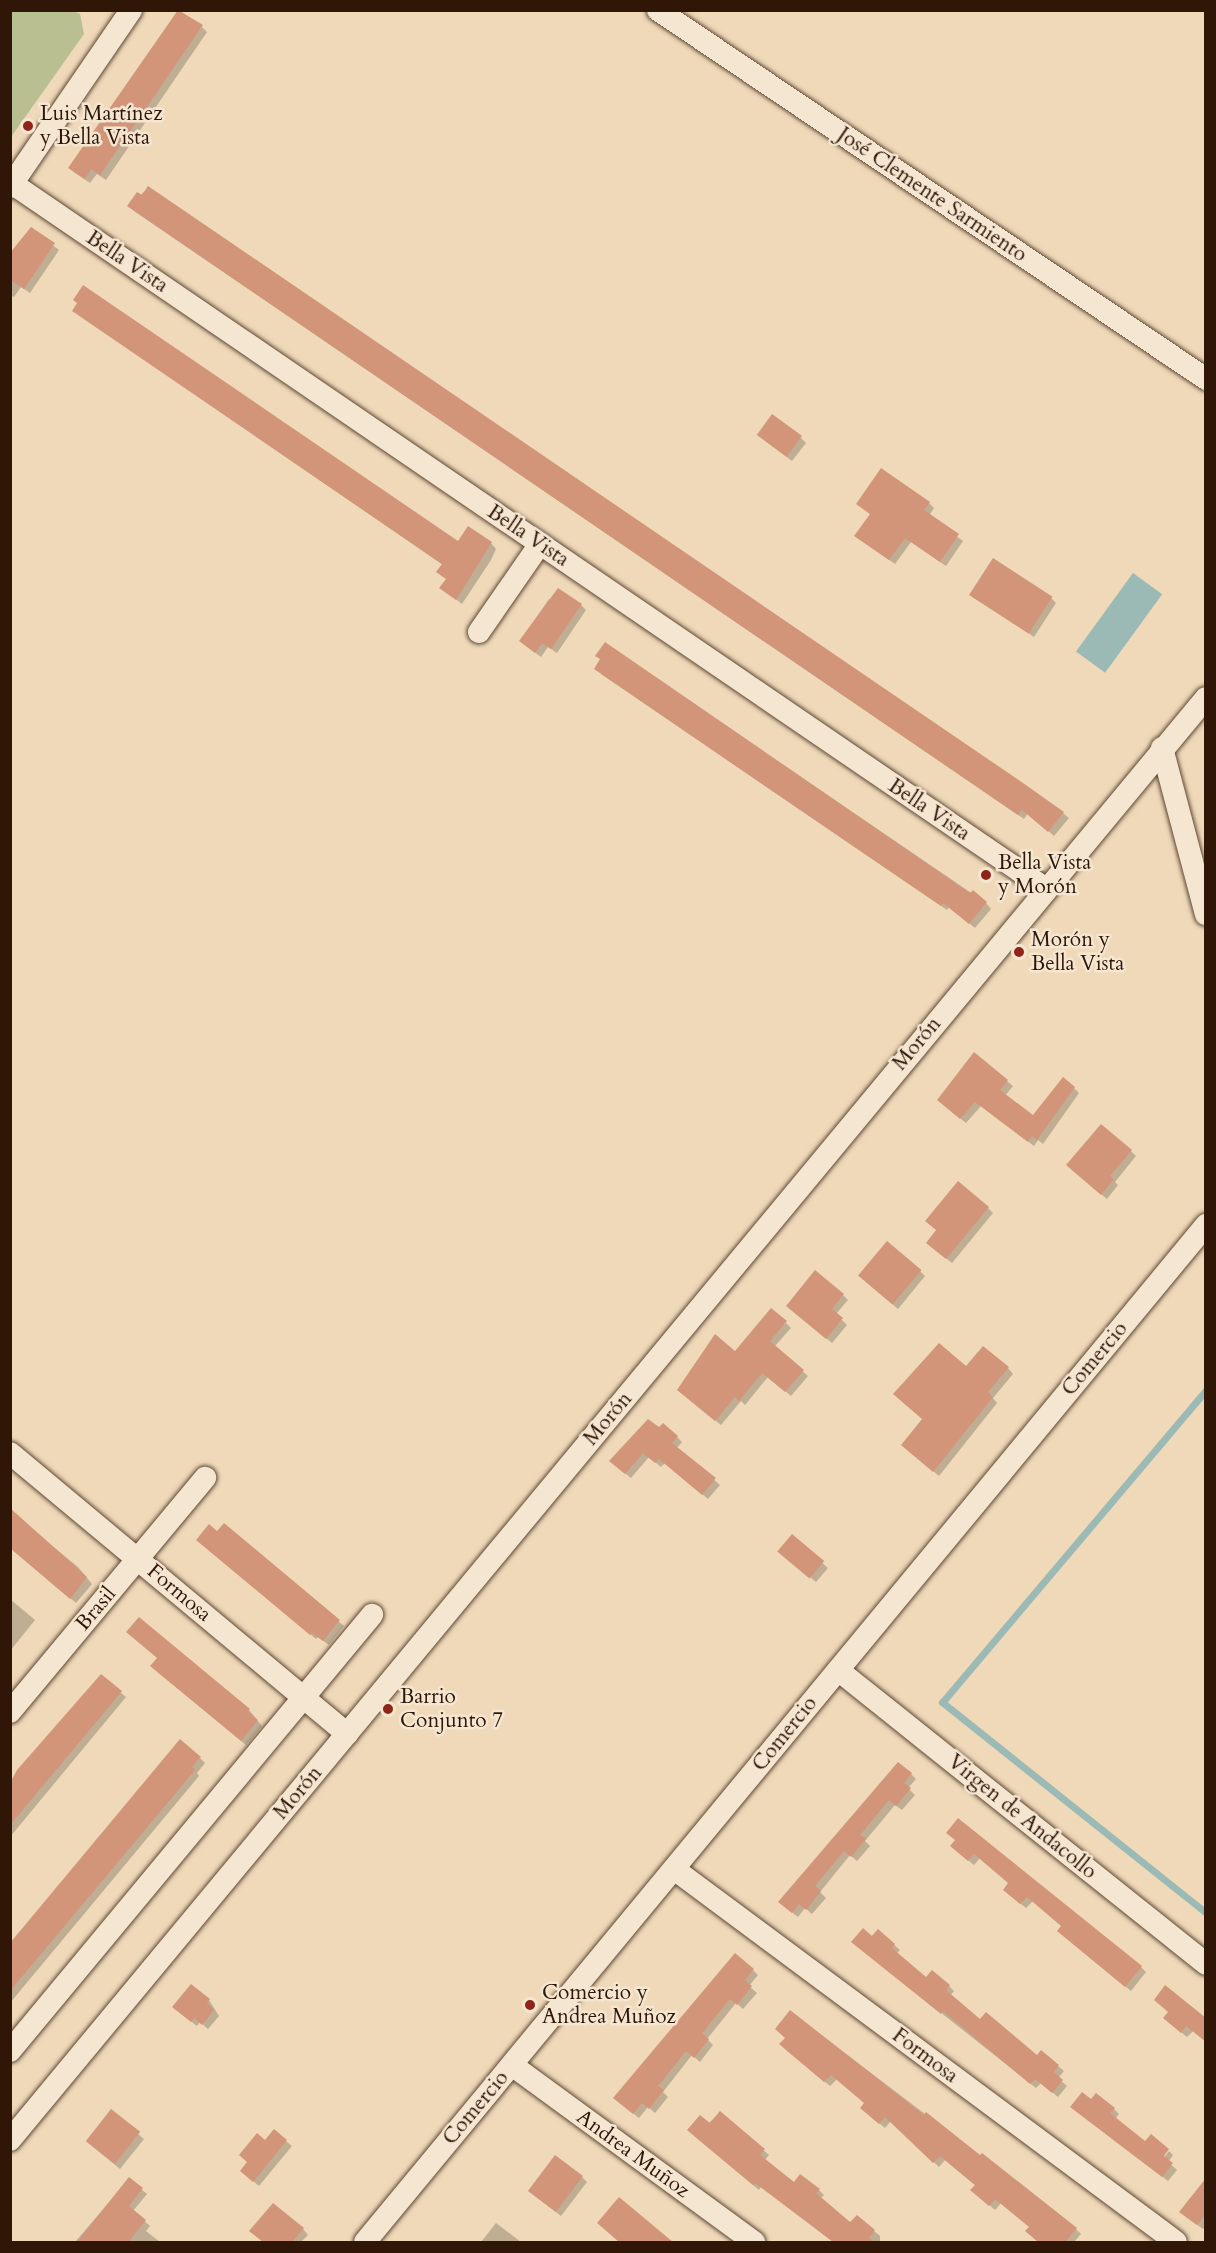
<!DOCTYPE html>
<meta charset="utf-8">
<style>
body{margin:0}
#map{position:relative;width:1216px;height:2253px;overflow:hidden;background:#efd9b9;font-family:Cardo,serif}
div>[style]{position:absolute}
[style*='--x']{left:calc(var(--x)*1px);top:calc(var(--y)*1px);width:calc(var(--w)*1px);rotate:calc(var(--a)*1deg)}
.green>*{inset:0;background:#b9bf90}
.water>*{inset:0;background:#9bb9b5;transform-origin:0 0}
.shadow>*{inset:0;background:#0003}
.stream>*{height:7px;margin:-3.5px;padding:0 3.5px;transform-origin:3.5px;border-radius:3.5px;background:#9bb9b5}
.building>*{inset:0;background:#d29579;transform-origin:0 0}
.roads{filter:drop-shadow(0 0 2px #5f4734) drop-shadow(0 0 2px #5f4734)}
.minor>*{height:22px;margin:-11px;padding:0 11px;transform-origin:11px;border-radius:11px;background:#f5e6d2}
.dots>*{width:16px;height:16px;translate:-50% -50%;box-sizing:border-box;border:3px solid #f5e6d2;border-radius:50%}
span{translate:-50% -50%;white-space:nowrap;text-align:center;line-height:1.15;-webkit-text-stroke:5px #f5e6d2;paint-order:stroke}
.poi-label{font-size:21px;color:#2f1607}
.left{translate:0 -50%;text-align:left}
.street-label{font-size:21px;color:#2f1607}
.frame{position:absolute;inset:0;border:12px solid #2f1607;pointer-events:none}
</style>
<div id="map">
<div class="green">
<div style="clip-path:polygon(11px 10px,74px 11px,80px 14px,84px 34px,11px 137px)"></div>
</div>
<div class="water">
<div style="left:1133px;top:573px;width:36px;height:97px;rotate:36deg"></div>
</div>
<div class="shadow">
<div style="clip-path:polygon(202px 27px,207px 32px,106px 180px,97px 174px,90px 183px,75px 173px,70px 168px)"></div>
<div style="clip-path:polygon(148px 188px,1063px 813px,1069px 818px,1054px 836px,1028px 813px,1024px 819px,134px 211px,129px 206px)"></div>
<div style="clip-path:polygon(32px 229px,59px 250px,30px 293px,21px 287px,14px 297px,10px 295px,10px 258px)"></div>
<div style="clip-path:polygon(74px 311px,458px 543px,469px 528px,491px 543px,496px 549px,491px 560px,462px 604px,441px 588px,447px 579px,438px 572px,443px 565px)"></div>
<div style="clip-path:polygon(801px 438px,806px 443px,792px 461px,764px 440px)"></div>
<div style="clip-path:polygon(882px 470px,929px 503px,934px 508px,929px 516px,963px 541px,946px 566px,911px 542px,895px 564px,862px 541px,871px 515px,858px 504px)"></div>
<div style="clip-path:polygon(971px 594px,1051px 598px,1056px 603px,1034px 637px)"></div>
<div style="clip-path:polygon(549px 599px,581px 605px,586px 610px,557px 653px,548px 647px,541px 657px,520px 641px)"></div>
<div style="clip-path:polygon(606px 644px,986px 903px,991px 909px,975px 928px,949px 907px,947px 910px,601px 674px)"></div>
<div style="clip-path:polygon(974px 1054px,1013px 1086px,1005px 1096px,1033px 1117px,1074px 1088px,1079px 1093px,1043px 1144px,1038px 1140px,1034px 1146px,981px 1106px,966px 1123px,944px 1105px)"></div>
<div style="clip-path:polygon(1131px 1151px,1136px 1156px,1115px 1182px,1118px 1185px,1107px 1199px,1073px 1170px)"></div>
<div style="clip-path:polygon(988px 1208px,993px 1213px,952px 1263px,933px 1248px,938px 1230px)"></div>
<div style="clip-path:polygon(920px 1271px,925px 1276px,898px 1309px,865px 1281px)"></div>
<div style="clip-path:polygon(843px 1295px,848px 1300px,836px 1314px,847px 1325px,832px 1343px,793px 1311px)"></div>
<div style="clip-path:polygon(786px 1323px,791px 1328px,774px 1347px,808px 1376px,791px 1396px,768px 1377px,745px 1405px,741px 1401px,721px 1425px,684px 1395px)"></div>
<div style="clip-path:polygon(967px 1368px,1008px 1368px,1013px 1374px,993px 1398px,997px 1403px,939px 1476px,908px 1450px,924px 1419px)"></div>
<div style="clip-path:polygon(659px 1429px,677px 1437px,682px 1442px,677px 1448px,720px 1485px,708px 1499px,665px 1463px,661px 1467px,649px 1457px,631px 1478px,616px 1466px)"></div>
<div style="clip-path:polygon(10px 1511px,78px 1567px,92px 1584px,76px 1603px,10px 1548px)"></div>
<div style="clip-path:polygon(224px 1525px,344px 1626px,329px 1645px,318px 1637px,316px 1639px,203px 1545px)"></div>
<div style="clip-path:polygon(792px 1536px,828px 1568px,816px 1582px,785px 1556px)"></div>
<div style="clip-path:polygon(10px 1599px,35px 1620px,10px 1651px)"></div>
<div style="clip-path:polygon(157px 1671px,249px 1710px,262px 1726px,246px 1745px)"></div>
<div style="clip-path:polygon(101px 1676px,126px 1697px,10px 1837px,10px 1783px)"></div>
<div style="clip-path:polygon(200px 1758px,205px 1763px,197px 1773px,199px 1776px,10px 2003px,10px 1946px)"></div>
<div style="clip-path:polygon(911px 1774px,916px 1779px,908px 1788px,915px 1795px,902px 1810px,895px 1805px,865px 1841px,870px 1846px,857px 1861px,850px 1855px,820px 1892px,826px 1898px,812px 1914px,805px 1908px,798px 1917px,785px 1907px)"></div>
<div style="clip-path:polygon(958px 1820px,1141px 1967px,1146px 1972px,1131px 1991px,1064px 1936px,1063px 1926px,1033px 1901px,1026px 1908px,1010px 1895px,1010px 1883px,980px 1858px,974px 1865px,957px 1851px)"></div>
<div style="clip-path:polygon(878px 1931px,900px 1950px,896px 1954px,927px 1979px,949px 1986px,954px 1991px,950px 1996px,980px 2021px,1037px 2057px,1041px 2052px,1058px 2066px,1064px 2071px,1058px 2078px,1067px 2086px,1058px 2097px,1041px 2083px,1036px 2088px,858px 1947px)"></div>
<div style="clip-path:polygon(753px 1970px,758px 1975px,749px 1986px,757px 1993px,743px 2009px,736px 2003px,707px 2039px,713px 2045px,700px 2062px,692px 2055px,663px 2092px,668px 2097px,655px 2113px,648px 2107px,639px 2118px,620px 2103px)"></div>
<div style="clip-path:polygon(209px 2000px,219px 2016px,208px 2029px,200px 2022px,197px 2026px,179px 2012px)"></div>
<div style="clip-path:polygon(791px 2012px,1076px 2229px,1081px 2234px,1074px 2242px,1039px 2242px,1032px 2236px,1030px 2227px,1001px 2203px,995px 2210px,978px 2195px,976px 2186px,945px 2160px,939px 2167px,891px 2121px,885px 2128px,867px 2113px,866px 2103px,837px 2079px,830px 2086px,786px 2050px)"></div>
<div style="clip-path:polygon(1206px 2019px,1187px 2037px,1170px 2023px)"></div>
<div style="clip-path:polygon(1092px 2101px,1114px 2109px,1119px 2114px,1115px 2119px,1160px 2163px,1169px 2151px,1173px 2155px,1168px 2162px,1177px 2170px,1168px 2181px,1078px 2112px)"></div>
<div style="clip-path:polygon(111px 2111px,144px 2139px,120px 2169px,92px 2146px)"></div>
<div style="clip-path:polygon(720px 2113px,769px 2155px,765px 2160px,794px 2184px,819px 2190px,824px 2195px,820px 2199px,851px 2224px,857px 2217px,880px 2236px,880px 2242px,836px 2242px,761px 2187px,759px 2190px,694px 2136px)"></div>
<div style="clip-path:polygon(286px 2141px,292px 2146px,259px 2186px,247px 2176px,265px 2142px)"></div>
<div style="clip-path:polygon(582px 2177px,587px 2182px,561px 2216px,534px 2195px)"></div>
<div style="clip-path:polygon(129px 2179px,147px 2194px,133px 2211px,150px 2226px,146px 2231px,160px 2242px,75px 2242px)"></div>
<div style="clip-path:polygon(619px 2199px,671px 2242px,622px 2242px,604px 2228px)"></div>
<div style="clip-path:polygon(1206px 2200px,1206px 2226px,1203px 2229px,1186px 2217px)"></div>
<div style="clip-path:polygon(496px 2223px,521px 2242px,481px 2242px)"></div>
<div style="clip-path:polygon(303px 2229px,308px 2235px,301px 2242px,264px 2242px,257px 2236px)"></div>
</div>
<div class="stream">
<div style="--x:1206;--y:1390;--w:409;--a:130.2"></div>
<div style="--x:942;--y:1702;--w:338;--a:38.6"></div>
</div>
<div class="building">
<div style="clip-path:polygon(178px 10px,203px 25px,100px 175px,91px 169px,85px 179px,68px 168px)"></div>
<div style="clip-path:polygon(148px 186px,1023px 783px,1064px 812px,1048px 832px,1022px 810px,1018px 815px,127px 206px,137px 192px,142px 195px)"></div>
<div style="clip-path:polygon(31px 227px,55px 243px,24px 289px,10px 280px,10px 253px)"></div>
<div style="clip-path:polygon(83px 285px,458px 541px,468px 526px,492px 542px,456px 600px,439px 588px,446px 579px,436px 572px,442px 564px,72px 311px,77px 303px,73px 300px)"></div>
<div style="left:772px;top:414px;width:37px;height:26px;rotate:36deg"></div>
<div style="clip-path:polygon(881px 468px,930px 502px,924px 510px,959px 534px,940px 562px,905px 538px,889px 560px,854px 536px,870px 514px,856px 504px)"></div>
<div style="left:993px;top:558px;width:71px;height:44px;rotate:33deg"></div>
<div style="clip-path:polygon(558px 588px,582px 604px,551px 649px,542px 643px,535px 653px,519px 641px)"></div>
<div style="clip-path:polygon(605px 642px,970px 893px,973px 890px,987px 902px,969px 924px,943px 903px,941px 906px,781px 797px,594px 669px,600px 659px,595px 656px)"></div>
<div style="clip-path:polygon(974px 1052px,1008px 1080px,1000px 1090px,1033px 1115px,1063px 1077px,1075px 1087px,1037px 1140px,1032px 1136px,1028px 1142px,975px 1102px,960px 1119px,937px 1100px)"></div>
<div style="clip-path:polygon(1101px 1124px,1132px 1150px,1110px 1176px,1114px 1179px,1101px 1195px,1066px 1165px)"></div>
<div style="clip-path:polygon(958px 1181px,989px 1207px,946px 1259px,926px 1243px,936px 1230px,925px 1221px)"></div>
<div style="left:887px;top:1241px;width:45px;height:45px;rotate:40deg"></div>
<div style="clip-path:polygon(815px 1270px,844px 1294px,832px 1309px,843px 1318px,826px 1339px,786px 1306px)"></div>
<div style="clip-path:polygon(771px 1308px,787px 1321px,770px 1341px,804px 1370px,785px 1392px,762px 1373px,739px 1401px,735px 1397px,715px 1421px,677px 1390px,715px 1334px,735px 1351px)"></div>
<div style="clip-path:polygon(939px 1343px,966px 1366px,983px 1346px,1009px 1367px,988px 1392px,993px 1397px,933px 1472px,901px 1445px,922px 1419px,893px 1394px)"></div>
<div style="clip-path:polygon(648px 1419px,659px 1427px,663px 1423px,678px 1436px,672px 1443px,716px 1478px,702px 1495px,659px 1459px,655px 1463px,643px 1453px,625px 1474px,609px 1461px)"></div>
<div style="clip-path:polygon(10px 1508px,87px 1577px,70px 1599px,10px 1548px)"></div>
<div style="clip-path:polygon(224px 1523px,340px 1620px,323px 1641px,312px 1633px,310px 1635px,196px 1540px,209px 1524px,217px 1531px)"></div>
<div style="left:792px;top:1534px;width:42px;height:23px;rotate:40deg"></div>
<div style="clip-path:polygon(139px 1617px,250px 1709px,248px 1711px,258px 1720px,241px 1741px,150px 1666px,157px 1658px,126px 1632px)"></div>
<div style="clip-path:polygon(101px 1674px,122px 1691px,10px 1825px,10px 1783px,17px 1770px)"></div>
<div style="clip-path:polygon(180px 1739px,201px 1757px,192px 1767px,195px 1770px,10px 1991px,10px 1943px)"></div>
<div style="clip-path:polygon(898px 1762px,912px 1773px,904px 1783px,911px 1788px,896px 1806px,889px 1800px,860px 1835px,866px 1839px,851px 1857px,844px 1851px,815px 1886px,821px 1891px,806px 1910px,799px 1904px,792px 1913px,778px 1902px)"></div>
<div style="clip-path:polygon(958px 1818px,1142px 1966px,1125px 1987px,1057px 1931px,1061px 1926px,1027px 1897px,1020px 1904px,1003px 1890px,1008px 1883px,974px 1854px,968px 1861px,950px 1846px,955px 1840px,946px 1833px)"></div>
<div style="clip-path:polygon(863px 1928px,872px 1936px,878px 1929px,895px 1944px,892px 1948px,926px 1977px,932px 1970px,950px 1985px,946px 1990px,980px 2019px,986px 2012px,1037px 2055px,1041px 2050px,1059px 2065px,1054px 2072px,1063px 2080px,1052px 2093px,1035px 2079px,1030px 2084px,943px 2011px,941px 2014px,851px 1942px)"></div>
<div style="clip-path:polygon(735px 1953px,754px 1969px,745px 1980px,752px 1986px,737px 2005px,730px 1999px,702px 2033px,709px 2039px,694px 2058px,686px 2051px,658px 2086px,664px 2090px,649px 2109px,642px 2103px,633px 2114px,613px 2098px)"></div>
<div style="clip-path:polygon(191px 1984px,210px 1999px,207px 2003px,214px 2010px,202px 2025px,194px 2018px,191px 2022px,172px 2007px)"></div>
<div style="clip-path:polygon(1165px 1985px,1206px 2018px,1206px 2042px,1186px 2026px,1181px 2033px,1163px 2018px,1168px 2012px,1154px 2000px)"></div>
<div style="clip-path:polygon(790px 2010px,924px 2115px,926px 2112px,980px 2155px,982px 2153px,1077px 2228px,1065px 2242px,1038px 2242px,1025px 2231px,1029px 2227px,995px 2199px,989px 2206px,970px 2190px,975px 2185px,940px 2156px,933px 2163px,885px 2117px,879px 2124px,860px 2108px,864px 2103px,831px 2075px,824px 2082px,779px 2044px,785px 2038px,775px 2029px)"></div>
<div style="clip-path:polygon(1082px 2092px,1091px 2099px,1096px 2093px,1115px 2108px,1110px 2113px,1145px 2141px,1151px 2134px,1169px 2149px,1164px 2156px,1173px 2163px,1162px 2177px,1070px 2107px)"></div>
<div style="left:111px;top:2109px;width:37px;height:41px;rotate:38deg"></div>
<div style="clip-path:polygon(720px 2111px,765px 2149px,760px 2155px,794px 2182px,800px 2174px,820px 2189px,816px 2193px,850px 2222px,857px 2215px,875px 2230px,869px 2238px,875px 2242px,833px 2242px,755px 2183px,753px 2185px,687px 2130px,700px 2115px,710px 2123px)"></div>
<div style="clip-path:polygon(274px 2129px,287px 2140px,253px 2182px,240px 2171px,247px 2162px,239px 2155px,257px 2133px,265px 2140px)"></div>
<div style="left:555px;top:2155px;width:35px;height:45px;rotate:37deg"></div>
<div style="clip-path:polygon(129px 2177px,143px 2188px,129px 2206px,146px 2220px,128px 2242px,77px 2242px)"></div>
<div style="clip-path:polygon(1206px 2178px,1206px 2214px,1197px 2225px,1179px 2212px)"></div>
<div style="clip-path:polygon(619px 2197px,673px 2242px,619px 2242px,597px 2223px)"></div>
<div style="clip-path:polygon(273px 2203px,304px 2228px,292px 2242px,263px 2242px,249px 2231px)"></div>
</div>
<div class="roads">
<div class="minor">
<div style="--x:658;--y:10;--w:661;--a:33.95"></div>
<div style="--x:10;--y:182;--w:1254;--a:34.31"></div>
<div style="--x:10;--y:187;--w:214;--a:-55.6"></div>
<div style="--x:479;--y:632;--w:107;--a:-55.3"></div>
<div style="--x:1162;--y:748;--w:172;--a:75.2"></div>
<div style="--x:10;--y:1453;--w:439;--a:39.8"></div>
<div style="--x:838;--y:1670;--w:471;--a:38.6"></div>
<div style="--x:10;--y:1712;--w:305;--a:-50.2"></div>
<div style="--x:674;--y:1869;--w:625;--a:36.61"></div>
<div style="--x:10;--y:2051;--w:567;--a:-50.3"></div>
<div style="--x:512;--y:2065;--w:300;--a:36.2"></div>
<div style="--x:10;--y:2140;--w:1873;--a:-50.33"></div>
<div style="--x:365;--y:2242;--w:1320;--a:-50.41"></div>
</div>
</div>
<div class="dots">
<div style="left:28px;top:126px;background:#8f2418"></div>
<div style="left:986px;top:875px;background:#8f2418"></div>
<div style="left:1019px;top:952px;background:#8f2418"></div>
<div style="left:388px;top:1709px;background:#8f2418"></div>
<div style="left:530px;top:2005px;background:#8f2418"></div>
</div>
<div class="poi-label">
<span class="left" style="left:40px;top:126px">Luis Martínez<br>y Bella Vista</span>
<span class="left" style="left:998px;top:875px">Bella Vista<br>y Morón</span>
<span class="left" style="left:1031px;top:952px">Morón y<br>Bella Vista</span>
<span class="left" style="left:400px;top:1709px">Barrio<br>Conjunto 7</span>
<span class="left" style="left:542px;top:2005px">Comercio y<br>Andrea Muñoz</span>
</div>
<div class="street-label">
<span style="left:932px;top:195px;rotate:34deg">José Clemente Sarmiento</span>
<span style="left:127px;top:262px;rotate:34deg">Bella Vista</span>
<span style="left:528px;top:536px;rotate:34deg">Bella Vista</span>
<span style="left:929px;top:810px;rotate:34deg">Bella Vista</span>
<span style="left:917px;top:1044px;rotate:-50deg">Morón</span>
<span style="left:1095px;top:1359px;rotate:-50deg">Comercio</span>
<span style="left:608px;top:1419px;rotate:-50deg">Morón</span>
<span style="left:179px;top:1593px;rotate:40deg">Formosa</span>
<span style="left:96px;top:1609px;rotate:-50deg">Brasil</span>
<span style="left:785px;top:1734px;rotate:-51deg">Comercio</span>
<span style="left:298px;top:1793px;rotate:-50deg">Morón</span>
<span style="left:1022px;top:1817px;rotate:39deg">Virgen de Andacollo</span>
<span style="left:925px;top:2056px;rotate:37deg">Formosa</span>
<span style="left:476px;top:2108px;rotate:-50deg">Comercio</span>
<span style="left:633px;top:2154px;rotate:36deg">Andrea Muñoz</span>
</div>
<div class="frame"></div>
</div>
